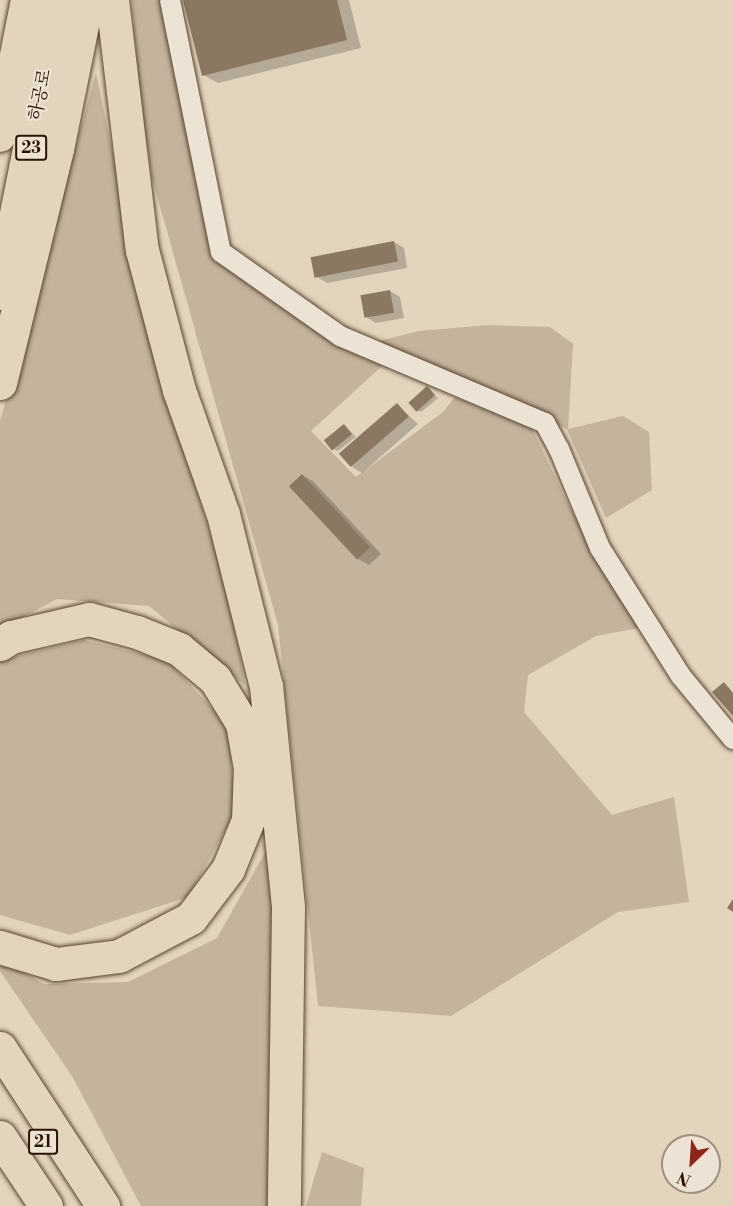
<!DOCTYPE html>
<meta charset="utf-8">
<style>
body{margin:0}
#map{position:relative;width:733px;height:1206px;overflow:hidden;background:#e3d4bd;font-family:"Libre Bodoni","Noto Serif KR",serif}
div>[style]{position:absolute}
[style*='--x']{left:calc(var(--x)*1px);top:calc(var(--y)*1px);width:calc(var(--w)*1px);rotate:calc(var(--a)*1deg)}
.green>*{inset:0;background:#c4b39d}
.shadow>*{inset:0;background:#0003}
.building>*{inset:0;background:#8a7862;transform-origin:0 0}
.roads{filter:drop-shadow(0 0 2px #58442f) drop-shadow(0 0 2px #58442f)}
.minor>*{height:20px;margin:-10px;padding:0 10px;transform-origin:10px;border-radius:10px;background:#ede3d4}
.primary>*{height:32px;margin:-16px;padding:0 16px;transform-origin:16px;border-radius:16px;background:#e3d4bd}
.trunk>*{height:33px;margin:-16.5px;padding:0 16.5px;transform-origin:16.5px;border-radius:16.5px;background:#e3d4bd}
span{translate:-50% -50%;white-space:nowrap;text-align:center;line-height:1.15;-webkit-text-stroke:4.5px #ede3d4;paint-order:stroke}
.shield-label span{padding:2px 4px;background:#ede3d4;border:2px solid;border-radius:4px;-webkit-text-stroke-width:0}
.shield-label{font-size:16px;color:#2a1400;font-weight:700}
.street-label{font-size:18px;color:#2a1400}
.north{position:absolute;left:661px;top:1134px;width:60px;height:60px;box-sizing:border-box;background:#ede3d4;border:2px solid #9f907f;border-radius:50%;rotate:205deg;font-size:16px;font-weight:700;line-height:24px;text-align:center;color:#2a1400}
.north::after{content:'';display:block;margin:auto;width:21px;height:27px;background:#8f2418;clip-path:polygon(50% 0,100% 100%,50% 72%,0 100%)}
</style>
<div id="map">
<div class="green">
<div style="clip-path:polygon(132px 0,162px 0,210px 249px,308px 323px,382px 366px,311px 431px,356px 477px,443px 412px,455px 397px,532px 429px,569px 506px,639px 628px,596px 636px,528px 675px,524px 712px,612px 815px,674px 797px,689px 902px,618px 912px,451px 1016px,318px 1006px,278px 625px,152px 178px,140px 97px)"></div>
<div style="clip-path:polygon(96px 73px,152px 339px,230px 600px,245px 685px,149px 606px,57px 599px,0 629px,0 421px)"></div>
<div style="clip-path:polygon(488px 325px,550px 327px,573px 344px,568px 429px,623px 416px,649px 432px,652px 490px,606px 518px,567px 429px,488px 389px,375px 342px,419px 331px)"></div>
<div style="clip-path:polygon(84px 640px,167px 660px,229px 727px,235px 813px,188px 897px,70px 935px,0 915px,0 660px)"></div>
<div style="clip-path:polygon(272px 840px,275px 1206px,141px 1206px,72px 1076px,0 971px,0 959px,44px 984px,128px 982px,217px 938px)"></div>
<div style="clip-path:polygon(322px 1152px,364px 1168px,361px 1206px,306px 1206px)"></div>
</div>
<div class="shadow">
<div style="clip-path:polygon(185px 0,349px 0,361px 48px,218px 83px,203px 75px)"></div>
<div style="clip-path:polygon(394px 242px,404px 248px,407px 268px,327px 283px,317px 277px)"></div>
<div style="clip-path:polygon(390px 291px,400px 297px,404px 318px,376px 323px,366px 317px)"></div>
<div style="clip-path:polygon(427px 388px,438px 398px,421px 412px,417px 410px)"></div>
<div style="clip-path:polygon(397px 405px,418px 424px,362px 473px,352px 467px)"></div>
<div style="clip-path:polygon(344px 426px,356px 437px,338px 451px,333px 449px)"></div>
<div style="clip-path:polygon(303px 476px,313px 481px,381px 554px,369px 565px,358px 559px)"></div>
</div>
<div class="building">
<div style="clip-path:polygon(183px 0,337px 0,347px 40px,202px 76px)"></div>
<div style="left:394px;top:241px;width:21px;height:85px;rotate:79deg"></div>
<div style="left:390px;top:290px;width:23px;height:30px;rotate:80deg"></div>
<div style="left:427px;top:386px;width:12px;height:25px;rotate:48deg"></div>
<div style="left:397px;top:403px;width:18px;height:77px;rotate:49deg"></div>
<div style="left:344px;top:424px;width:13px;height:26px;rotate:51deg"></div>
<div style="left:302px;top:474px;width:100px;height:18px;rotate:47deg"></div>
<div style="clip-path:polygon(724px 682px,733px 693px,733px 716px,712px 692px)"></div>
<div style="clip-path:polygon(733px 899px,733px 912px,727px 908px)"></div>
</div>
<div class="roads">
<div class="minor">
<div style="--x:170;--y:0;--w:257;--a:78.6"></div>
<div style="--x:221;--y:252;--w:146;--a:35.2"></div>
<div style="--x:340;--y:336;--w:223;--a:23"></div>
<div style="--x:545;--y:423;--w:30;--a:62"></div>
<div style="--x:559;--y:449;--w:107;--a:67.5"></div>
<div style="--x:600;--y:548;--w:151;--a:57.7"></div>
<div style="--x:681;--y:676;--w:82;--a:50.5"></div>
</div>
<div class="primary">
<div style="--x:0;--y:136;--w:139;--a:-78.8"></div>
<div style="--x:0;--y:294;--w:300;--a:-78.7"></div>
</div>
<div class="trunk">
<div style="--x:112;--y:0;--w:252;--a:83.2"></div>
<div style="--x:142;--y:250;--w:145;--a:75.2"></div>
<div style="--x:179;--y:390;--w:132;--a:70.5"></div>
<div style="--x:223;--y:514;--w:177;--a:76"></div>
<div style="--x:266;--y:686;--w:222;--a:84.3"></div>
<div style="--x:288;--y:907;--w:299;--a:90.8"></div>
<div style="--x:0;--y:383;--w:241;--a:-76.3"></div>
<div style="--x:57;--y:149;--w:152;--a:-78.6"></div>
<div style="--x:0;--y:644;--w:13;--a:-32"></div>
<div style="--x:11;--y:637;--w:80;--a:-13"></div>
<div style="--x:89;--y:619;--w:50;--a:15.2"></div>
<div style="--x:137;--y:632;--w:45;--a:22"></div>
<div style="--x:179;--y:649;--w:47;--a:39.8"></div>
<div style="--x:215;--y:679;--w:52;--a:58.5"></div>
<div style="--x:242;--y:723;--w:46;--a:79.9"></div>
<div style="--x:250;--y:768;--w:52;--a:92.2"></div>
<div style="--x:248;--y:820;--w:53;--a:112.2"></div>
<div style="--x:228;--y:869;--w:61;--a:127.1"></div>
<div style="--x:191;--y:918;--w:81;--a:152.2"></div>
<div style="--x:119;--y:956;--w:64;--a:172.8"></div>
<div style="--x:56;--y:964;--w:59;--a:-163.1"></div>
<div style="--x:0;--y:1048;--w:189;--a:56.9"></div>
<div style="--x:0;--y:1137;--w:83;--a:56.3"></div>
</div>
</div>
<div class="shield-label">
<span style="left:31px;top:148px">23</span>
<span style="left:43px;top:1142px">21</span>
</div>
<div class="street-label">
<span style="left:41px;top:95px;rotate:-79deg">하공로</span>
</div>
<div class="north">N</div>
</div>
